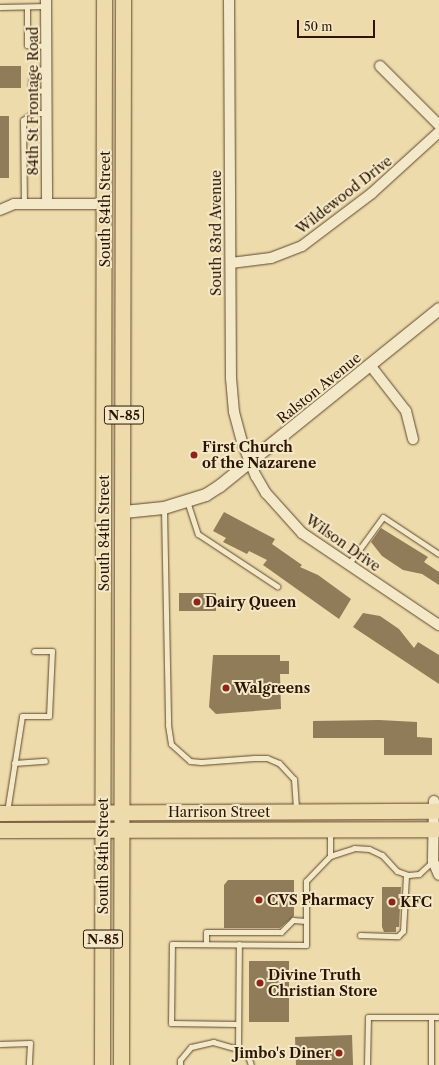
<!DOCTYPE html>
<style>
body{margin:0}
#map{position:relative;width:439px;height:1065px;overflow:hidden;background:#eddbab;font-family:"Libre Caslon Text",serif}
div>[style]{position:absolute}
[style*='--x']{left:calc(var(--x)*1px);top:calc(var(--y)*1px);width:calc(var(--w)*1px);rotate:calc(var(--a)*1deg)}
.building>*{inset:0;background:#917c59;transform-origin:0 0}
.roads{filter:drop-shadow(0 0 1px #5e462b) drop-shadow(0 0 1px #5e462b)}
.service>*{height:5px;margin:-2.5px;padding:0 2.5px;transform-origin:2.5px;border-radius:2.5px;background:#f3e8c8}
.minor>*{height:10px;margin:-5px;padding:0 5px;transform-origin:5px;border-radius:5px;background:#f3e8c8}
.tertiary>*{height:12px;margin:-6px;padding:0 6px;transform-origin:6px;border-radius:6px;background:#f3e8c8}
.primary>*{height:15px;margin:-7.5px;padding:0 7.5px;transform-origin:7.5px;border-radius:7.5px;background:#eddbab}
.dots>*{width:11px;height:11px;translate:-50% -50%;box-sizing:border-box;border:2px solid #f3e8c8;border-radius:50%}
span{translate:-50% -50%;white-space:nowrap;text-align:center;line-height:1.15;-webkit-text-stroke:4px #f3e8c8;paint-order:stroke}
.shield-label span{padding:1px 3px;background:#f3e8c8;border:1px solid;border-radius:3px;-webkit-text-stroke-width:0}
.shield-label{font-size:13px;color:#2e1500;font-weight:700}
.street-label{font-size:14px;color:#2e1500}
.poi-label{font-size:14px;color:#2e1500;font-weight:700}
.left{translate:0 -50%;text-align:left}
.right{translate:-100% -50%;text-align:right}
.scale{position:absolute;left:297px;top:20px;width:78px;height:18px;box-sizing:border-box;border:2px solid #2e1500;border-top:0;padding-left:5px;font-size:12px;line-height:14px;white-space:nowrap;color:#2e1500;-webkit-text-stroke:3px #f3e8c8;paint-order:stroke}
</style>
<div id="map">
<div class="building">
<div style="left:21px;top:66px;width:22px;height:21px;rotate:90deg"></div>
<div style="left:0;top:116px;width:9px;height:62px"></div>
<div style="clip-path:polygon(224px 512px,275px 539px,272px 544px,302px 565px,300px 567px,318px 575px,351px 599px,339px 619px,263px 565px,267px 560px,249px 551px,247px 554px,223px 542px,226px 538px,213px 531px)"></div>
<div style="clip-path:polygon(381px 528px,428px 557px,424px 562px,439px 572px,439px 585px,422px 574px,403px 570px,382px 556px,371px 542px)"></div>
<div style="left:216px;top:593px;width:18px;height:37px;rotate:90deg"></div>
<div style="clip-path:polygon(363px 613px,380px 616px,399px 629px,414px 648px,418px 642px,439px 655px,439px 684px,353px 627px)"></div>
<div style="clip-path:polygon(213px 655px,280px 655px,280px 661px,289px 661px,289px 674px,280px 674px,281px 709px,216px 714px,209px 707px)"></div>
<div style="clip-path:polygon(379px 720px,417px 722px,417px 737px,432px 738px,432px 755px,384px 755px,384px 738px,313px 738px,313px 721px)"></div>
<div style="clip-path:polygon(228px 880px,294px 880px,294px 916px,280px 928px,224px 928px,224px 885px)"></div>
<div style="clip-path:polygon(382px 887px,401px 887px,399px 927px,396px 927px,396px 932px,384px 932px,382px 927px)"></div>
<div style="left:249px;top:961px;width:40px;height:61px"></div>
<div style="left:352px;top:1035px;width:30px;height:57px;rotate:88deg"></div>
</div>
<div class="roads">
<div class="service">
<div style="--x:0;--y:7;--w:46;--a:-1.2"></div>
<div style="--x:27;--y:7;--w:38;--a:90"></div>
<div style="--x:27;--y:45;--w:19;--a:3"></div>
<div style="--x:47;--y:68;--w:14;--a:168"></div>
<div style="--x:33;--y:71;--w:14;--a:98"></div>
<div style="--x:31;--y:85;--w:8;--a:50"></div>
<div style="--x:36;--y:91;--w:11;--a:-5"></div>
<div style="--x:24;--y:204;--w:84;--a:-90.7"></div>
<div style="--x:23;--y:120;--w:12;--a:-35"></div>
<div style="--x:33;--y:113;--w:14;--a:0"></div>
<div style="--x:187;--y:501;--w:35;--a:72"></div>
<div style="--x:198;--y:534;--w:95;--a:33.4"></div>
<div style="--x:164;--y:509;--w:216;--a:88.9"></div>
<div style="--x:168;--y:725;--w:19;--a:81"></div>
<div style="--x:171;--y:744;--w:25;--a:42"></div>
<div style="--x:190;--y:761;--w:11;--a:5"></div>
<div style="--x:201;--y:762;--w:53;--a:-4.3"></div>
<div style="--x:254;--y:758;--w:13;--a:0"></div>
<div style="--x:267;--y:758;--w:13;--a:23"></div>
<div style="--x:279;--y:763;--w:22;--a:47"></div>
<div style="--x:294;--y:779;--w:31;--a:86"></div>
<div style="--x:348;--y:565;--w:59;--a:-53.9"></div>
<div style="--x:383;--y:517;--w:67;--a:33.5"></div>
<div style="--x:14;--y:763;--w:31;--a:-4"></div>
<div style="--x:7;--y:812;--w:97;--a:-81.1"></div>
<div style="--x:22;--y:716;--w:27;--a:0"></div>
<div style="--x:49;--y:716;--w:65;--a:-87.4"></div>
<div style="--x:52;--y:651;--w:18;--a:180"></div>
<div style="--x:330;--y:831;--w:25;--a:90"></div>
<div style="--x:360;--y:935;--w:38;--a:2"></div>
<div style="--x:398;--y:936;--w:7;--a:-45"></div>
<div style="--x:403;--y:931;--w:56;--a:-86.9"></div>
<div style="--x:206;--y:944;--w:12;--a:-90"></div>
<div style="--x:206;--y:932;--w:75;--a:0"></div>
<div style="--x:281;--y:932;--w:17;--a:-45"></div>
<div style="--x:293;--y:920;--w:13;--a:4"></div>
<div style="--x:431;--y:1017;--w:48;--a:90"></div>
<div style="--x:238;--y:1024;--w:67;--a:-179.1"></div>
<div style="--x:171;--y:1023;--w:79;--a:-89.3"></div>
<div style="--x:172;--y:944;--w:134;--a:0.4"></div>
<div style="--x:306;--y:945;--w:64;--a:-90"></div>
<div style="--x:306;--y:881;--w:35;--a:-46"></div>
<div style="--x:330;--y:856;--w:25;--a:-18"></div>
<div style="--x:354;--y:848;--w:15;--a:4"></div>
<div style="--x:369;--y:849;--w:14;--a:25"></div>
<div style="--x:382;--y:855;--w:22;--a:47"></div>
<div style="--x:397;--y:871;--w:12;--a:20"></div>
<div style="--x:408;--y:875;--w:11;--a:-5"></div>
<div style="--x:419;--y:874;--w:19;--a:-43"></div>
<div style="--x:0;--y:1044;--w:30;--a:-2"></div>
<div style="--x:30;--y:1043;--w:22;--a:93"></div>
<div style="--x:238;--y:1049;--w:105;--a:-89.5"></div>
<div style="--x:180;--y:1065;--w:5;--a:-90"></div>
<div style="--x:180;--y:1060;--w:17;--a:-50"></div>
<div style="--x:191;--y:1047;--w:23;--a:-13"></div>
<div style="--x:213;--y:1042;--w:26;--a:16"></div>
<div style="--x:238;--y:1049;--w:12;--a:35"></div>
<div style="--x:248;--y:1056;--w:9;--a:72"></div>
<div style="--x:367;--y:1065;--w:48;--a:-88.8"></div>
<div style="--x:368;--y:1017;--w:71;--a:0"></div>
</div>
<div class="minor">
<div style="--x:46;--y:0;--w:203;--a:89.7"></div>
<div style="--x:229;--y:0;--w:378;--a:89.7"></div>
<div style="--x:231;--y:378;--w:34;--a:85"></div>
<div style="--x:234;--y:412;--w:31;--a:75"></div>
<div style="--x:242;--y:442;--w:37;--a:68"></div>
<div style="--x:256;--y:476;--w:20;--a:60"></div>
<div style="--x:266;--y:493;--w:54;--a:48"></div>
<div style="--x:302;--y:533;--w:165;--a:33.9"></div>
<div style="--x:380;--y:66;--w:83;--a:45"></div>
<div style="--x:0;--y:210;--w:15;--a:-23"></div>
<div style="--x:14;--y:204;--w:91;--a:0"></div>
<div style="--x:231;--y:263;--w:40;--a:-7.1"></div>
<div style="--x:271;--y:258;--w:33;--a:-21"></div>
<div style="--x:302;--y:246;--w:88;--a:-37.1"></div>
<div style="--x:372;--y:193;--w:91;--a:-42.3"></div>
<div style="--x:370;--y:365;--w:58;--a:52"></div>
<div style="--x:406;--y:411;--w:29;--a:76"></div>
<div style="--x:434;--y:801;--w:60;--a:91"></div>
<div style="--x:433;--y:861;--w:15;--a:67"></div>
</div>
<div class="tertiary">
<div style="--x:124;--y:512;--w:40;--a:-5.7"></div>
<div style="--x:164;--y:508;--w:44;--a:-17.2"></div>
<div style="--x:206;--y:495;--w:17;--a:-33"></div>
<div style="--x:220;--y:486;--w:282;--a:-38.9"></div>
</div>
<div class="primary">
<div style="--x:0;--y:813;--w:439;--a:-0.3"></div>
<div style="--x:0;--y:830;--w:439;--a:-0.1"></div>
<div style="--x:102;--y:1065;--w:1065;--a:-89.89"></div>
<div style="--x:121;--y:1065;--w:1065;--a:-89.89"></div>
</div>
</div>
<div class="dots">
<div style="left:194px;top:455px;background:#8f2418"></div>
<div style="left:197px;top:602px;background:#8f2418"></div>
<div style="left:226px;top:688px;background:#8f2418"></div>
<div style="left:259px;top:900px;background:#8f2418"></div>
<div style="left:392px;top:902px;background:#8f2418"></div>
<div style="left:260px;top:983px;background:#8f2418"></div>
<div style="left:339px;top:1053px;background:#8f2418"></div>
</div>
<div class="shield-label">
<span style="left:124px;top:415px">N-85</span>
<span style="left:103px;top:939px">N-85</span>
</div>
<div class="street-label">
<span style="left:33px;top:101px;rotate:-90deg">84th St Frontage Road</span>
<span style="left:344px;top:195px;rotate:-38deg">Wildewood Drive</span>
<span style="left:105px;top:209px;rotate:-90deg">South 84th Street</span>
<span style="left:216px;top:233px;rotate:-90deg">South 83rd Avenue</span>
<span style="left:319px;top:388px;rotate:-39deg">Ralston Avenue</span>
<span style="left:104px;top:533px;rotate:-90deg">South 84th Street</span>
<span style="left:343px;top:543px;rotate:35deg">Wilson Drive</span>
<span style="left:219px;top:812px">Harrison Street</span>
<span style="left:103px;top:856px;rotate:-90deg">South 84th Street</span>
</div>
<div class="poi-label">
<span class="left" style="left:202px;top:455px">First Church<br>of the Nazarene</span>
<span class="left" style="left:205px;top:602px">Dairy Queen</span>
<span class="left" style="left:234px;top:688px">Walgreens</span>
<span class="left" style="left:267px;top:900px">CVS Pharmacy</span>
<span class="left" style="left:400px;top:902px">KFC</span>
<span class="left" style="left:268px;top:983px">Divine Truth<br>Christian Store</span>
<span class="right" style="left:331px;top:1053px">Jimbo's Diner</span>
</div>
<div class="scale">50 m</div>
</div>
